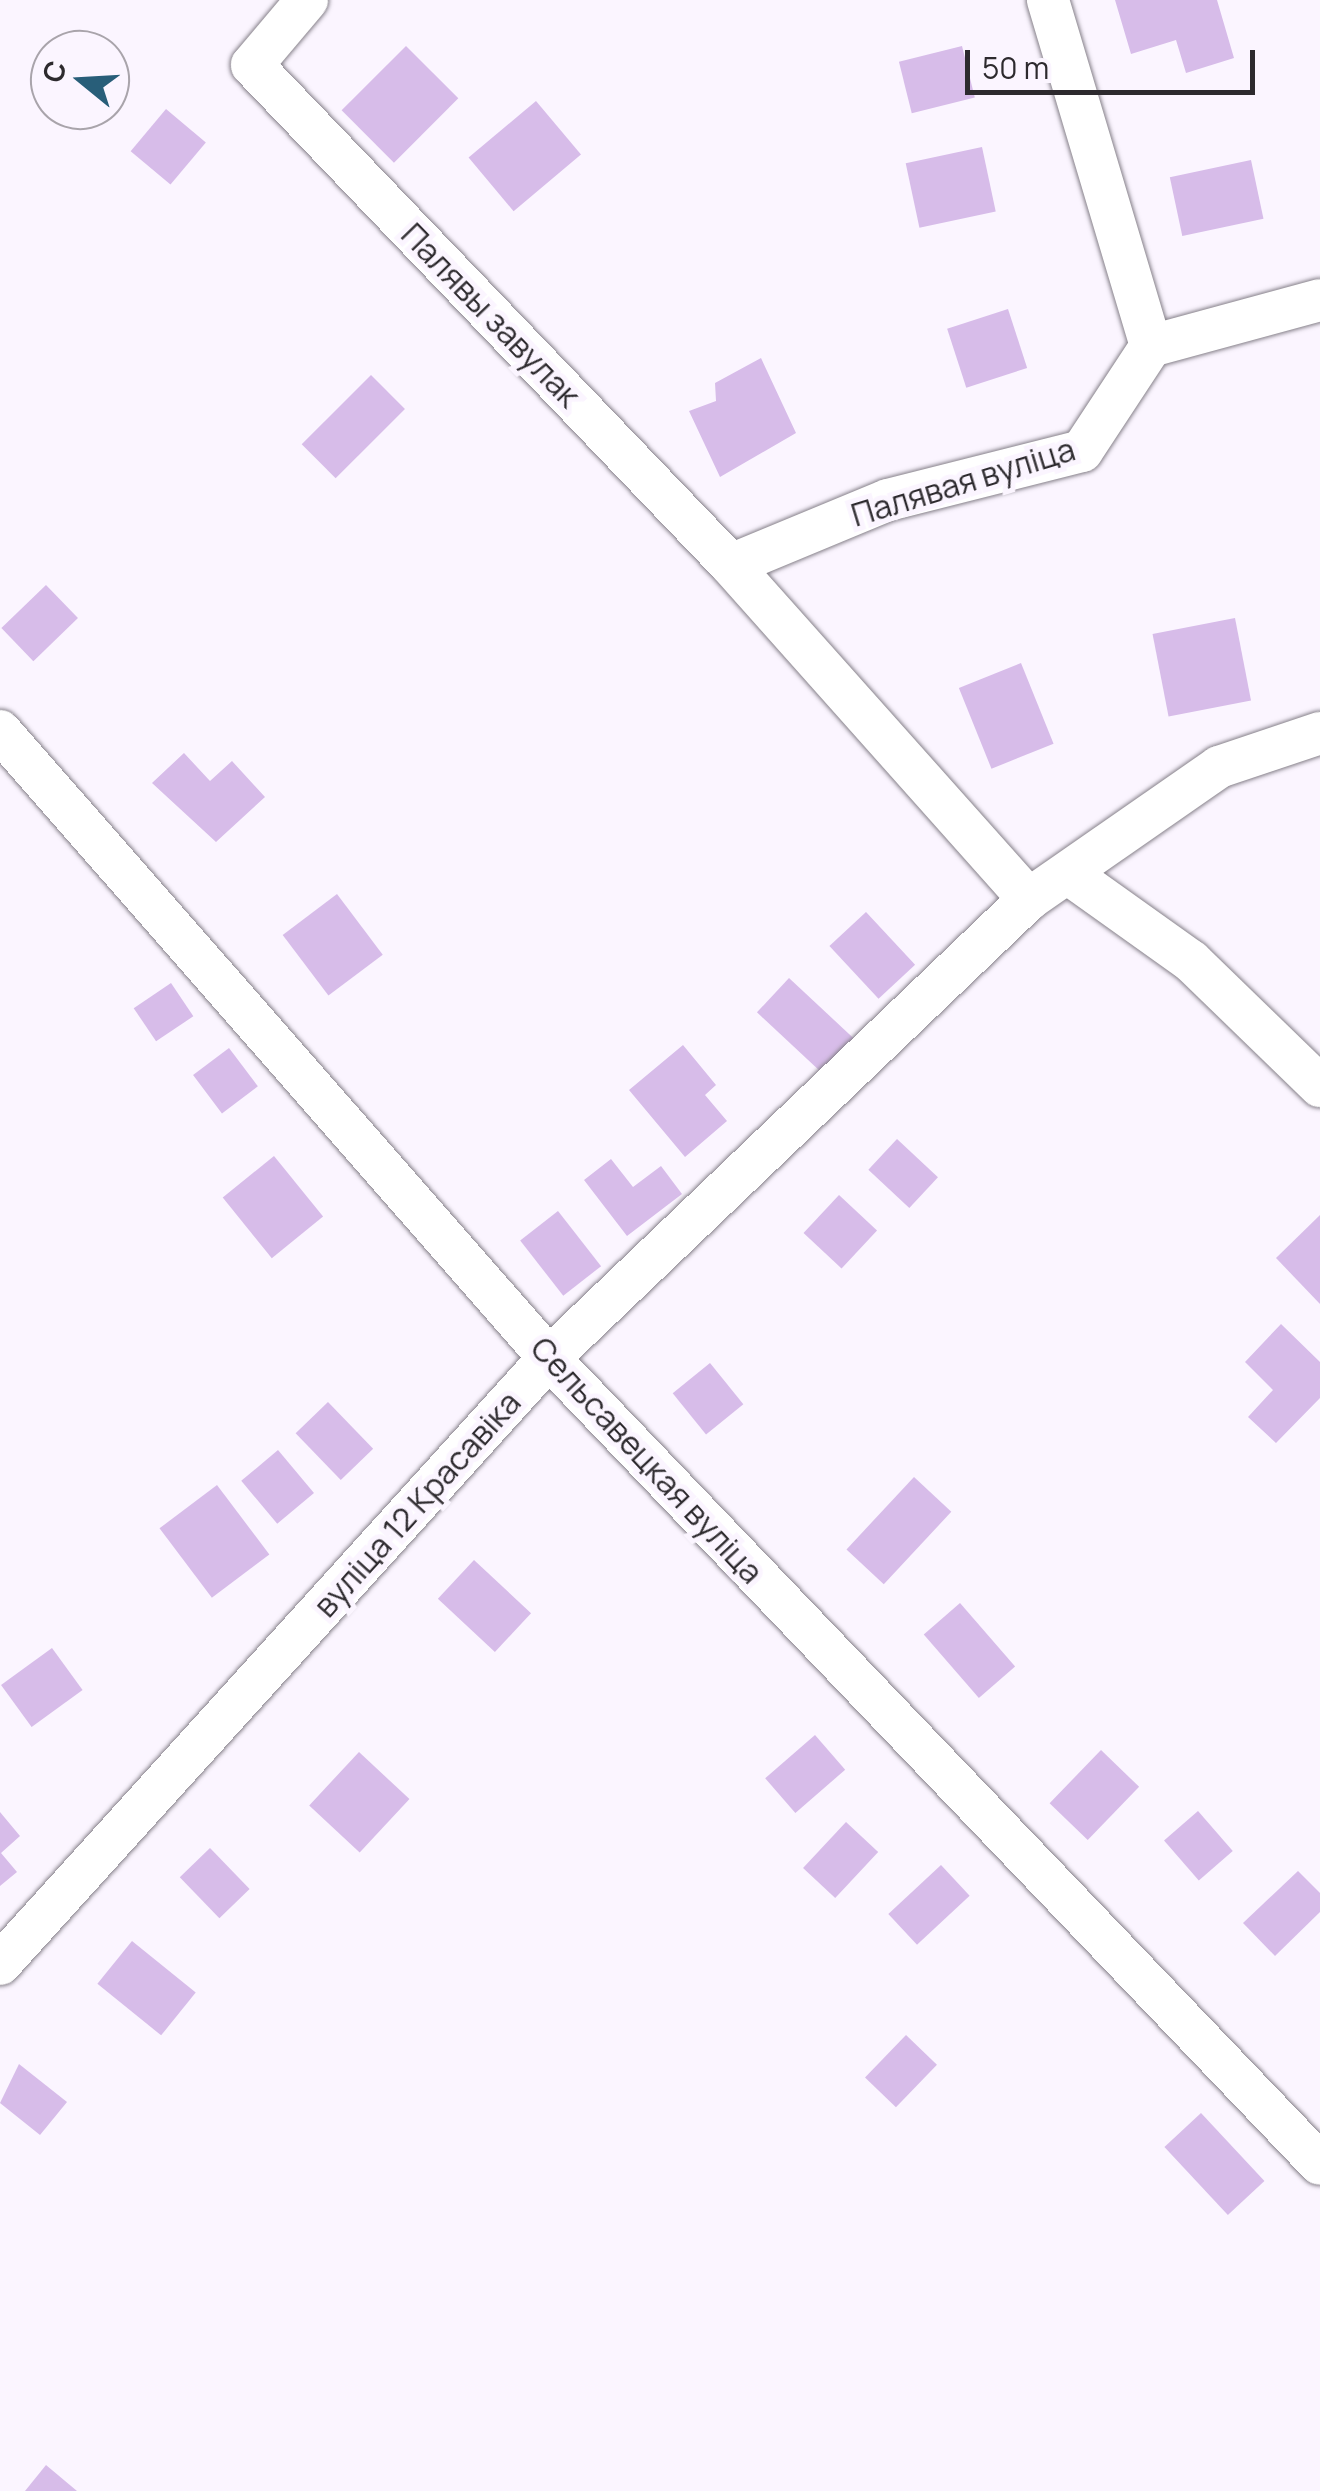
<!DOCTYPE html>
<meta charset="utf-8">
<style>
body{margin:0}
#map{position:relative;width:1320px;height:2491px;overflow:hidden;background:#fbf5ff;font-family:Manrope,sans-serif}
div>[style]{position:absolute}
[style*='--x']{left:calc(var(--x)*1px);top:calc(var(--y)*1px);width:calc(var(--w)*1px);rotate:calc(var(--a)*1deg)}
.building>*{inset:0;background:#d7bce9;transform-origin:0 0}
.roads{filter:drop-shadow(0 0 2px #86818a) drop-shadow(0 0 2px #86818a)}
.minor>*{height:42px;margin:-21px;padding:0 21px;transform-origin:21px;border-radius:21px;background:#fff}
span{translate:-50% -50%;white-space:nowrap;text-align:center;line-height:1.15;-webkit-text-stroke:10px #fbf5ff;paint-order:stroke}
.street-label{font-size:32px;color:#2d2a2e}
.north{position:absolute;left:30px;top:30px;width:100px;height:100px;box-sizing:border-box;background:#fbf5ff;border:2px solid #a9a4ab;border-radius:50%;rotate:288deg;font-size:28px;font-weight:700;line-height:40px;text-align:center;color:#2d2a2e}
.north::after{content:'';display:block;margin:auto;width:35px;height:45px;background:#285e79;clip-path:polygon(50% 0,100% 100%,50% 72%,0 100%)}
.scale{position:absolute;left:965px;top:50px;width:290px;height:45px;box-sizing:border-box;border:5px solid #2d2a2e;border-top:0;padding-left:12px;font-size:30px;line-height:35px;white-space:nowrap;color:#2d2a2e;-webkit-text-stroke:8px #fbf5ff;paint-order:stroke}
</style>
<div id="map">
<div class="building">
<div style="clip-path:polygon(1115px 0,1217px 0,1234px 58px,1186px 73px,1176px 40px,1131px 54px)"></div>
<div style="left:406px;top:46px;width:74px;height:91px;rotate:45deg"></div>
<div style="left:962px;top:46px;width:53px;height:65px;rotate:76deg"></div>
<div style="left:536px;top:101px;width:70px;height:88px;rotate:50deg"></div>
<div style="left:166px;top:109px;width:52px;height:55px;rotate:40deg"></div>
<div style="left:982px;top:147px;width:66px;height:78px;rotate:78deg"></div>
<div style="left:1251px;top:160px;width:60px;height:83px;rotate:78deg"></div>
<div style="left:1008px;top:309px;width:62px;height:64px;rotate:72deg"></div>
<div style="clip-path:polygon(761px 358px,796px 433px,720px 477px,689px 411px,716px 401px,715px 383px)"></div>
<div style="left:371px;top:375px;width:48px;height:98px;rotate:45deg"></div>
<div style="left:46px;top:585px;width:46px;height:62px;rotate:46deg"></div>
<div style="left:1235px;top:618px;width:84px;height:84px;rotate:79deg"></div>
<div style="left:1021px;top:663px;width:87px;height:67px;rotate:68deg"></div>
<div style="clip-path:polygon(184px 753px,210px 781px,232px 761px,265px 797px,216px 842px,152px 783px)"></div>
<div style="left:337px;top:894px;width:76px;height:68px;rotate:53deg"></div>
<div style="left:866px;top:912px;width:72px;height:50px;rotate:47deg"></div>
<div style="left:789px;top:978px;width:89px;height:47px;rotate:43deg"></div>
<div style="left:171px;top:983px;width:40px;height:45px;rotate:56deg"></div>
<div style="clip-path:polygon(683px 1045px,716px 1085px,705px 1095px,727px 1121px,685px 1157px,629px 1090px)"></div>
<div style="left:229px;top:1048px;width:48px;height:45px;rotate:53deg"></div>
<div style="left:897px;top:1139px;width:56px;height:42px;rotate:43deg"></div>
<div style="left:274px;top:1156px;width:78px;height:66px;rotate:51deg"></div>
<div style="clip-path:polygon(611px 1159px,633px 1187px,661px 1166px,682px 1194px,627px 1236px,584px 1180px)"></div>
<div style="left:839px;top:1195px;width:52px;height:52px;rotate:43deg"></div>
<div style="left:558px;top:1211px;width:70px;height:48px;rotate:52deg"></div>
<div style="clip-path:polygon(1320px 1215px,1320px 1304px,1276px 1258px)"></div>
<div style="clip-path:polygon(1281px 1324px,1320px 1362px,1320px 1398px,1276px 1443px,1248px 1417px,1273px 1390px,1245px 1362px)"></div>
<div style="left:710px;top:1363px;width:53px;height:48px;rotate:51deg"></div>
<div style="left:328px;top:1402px;width:65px;height:45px;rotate:46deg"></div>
<div style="left:278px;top:1450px;width:56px;height:48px;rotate:50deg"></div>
<div style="left:914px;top:1477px;width:51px;height:99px;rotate:43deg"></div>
<div style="left:217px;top:1485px;width:87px;height:72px;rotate:53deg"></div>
<div style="left:474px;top:1560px;width:78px;height:53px;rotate:43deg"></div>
<div style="left:960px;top:1603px;width:84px;height:48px;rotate:49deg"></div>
<div style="left:52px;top:1648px;width:52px;height:63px;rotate:54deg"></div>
<div style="left:815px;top:1735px;width:46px;height:66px;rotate:49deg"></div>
<div style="left:1101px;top:1750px;width:53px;height:74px;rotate:44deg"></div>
<div style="left:359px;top:1752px;width:69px;height:73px;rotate:43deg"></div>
<div style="left:1198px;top:1811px;width:53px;height:45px;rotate:49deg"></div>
<div style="clip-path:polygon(0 1812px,20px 1836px,1px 1853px,17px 1872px,0 1886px)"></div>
<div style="left:846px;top:1822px;width:44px;height:63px;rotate:43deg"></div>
<div style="left:210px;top:1848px;width:57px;height:42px;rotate:46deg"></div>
<div style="left:941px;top:1865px;width:42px;height:72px;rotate:47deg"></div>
<div style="clip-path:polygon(1298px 1871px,1320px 1893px,1320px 1912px,1275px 1956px,1243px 1923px)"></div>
<div style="left:132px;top:1941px;width:82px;height:55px;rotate:39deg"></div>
<div style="left:906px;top:2035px;width:43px;height:59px;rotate:44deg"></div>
<div style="clip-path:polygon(19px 2064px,67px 2102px,40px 2135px,0 2103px)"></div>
<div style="left:1201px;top:2113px;width:93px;height:50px;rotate:47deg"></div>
<div style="clip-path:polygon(46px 2465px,77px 2491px,25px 2491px)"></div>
</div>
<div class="roads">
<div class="minor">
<div style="--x:307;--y:0;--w:85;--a:130.2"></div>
<div style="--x:252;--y:65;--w:692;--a:46.23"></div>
<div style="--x:731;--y:565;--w:448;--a:48.3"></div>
<div style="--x:1151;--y:346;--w:175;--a:-15.2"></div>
<div style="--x:731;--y:565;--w:170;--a:-22.5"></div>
<div style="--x:888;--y:500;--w:200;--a:-14.2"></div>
<div style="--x:1082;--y:451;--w:126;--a:-56.7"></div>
<div style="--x:1151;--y:346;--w:361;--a:-106.6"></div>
<div style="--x:0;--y:731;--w:833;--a:48.79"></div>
<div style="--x:549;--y:1358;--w:1115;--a:46.27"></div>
<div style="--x:1069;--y:874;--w:150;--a:35.5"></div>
<div style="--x:1191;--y:961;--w:180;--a:44.1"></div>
<div style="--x:0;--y:1964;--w:818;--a:-47.83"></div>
<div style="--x:549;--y:1358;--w:664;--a:-43.72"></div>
<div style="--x:1029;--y:899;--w:231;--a:-34.8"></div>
<div style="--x:1219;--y:767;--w:107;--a:-18.6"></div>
</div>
</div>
<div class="street-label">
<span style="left:491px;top:315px;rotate:46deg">Палявы завулак</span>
<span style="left:963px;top:482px;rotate:-17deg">Палявая вуліца</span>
<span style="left:647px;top:1460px;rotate:47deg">Сельсавецкая вуліца</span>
<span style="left:417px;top:1504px;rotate:-48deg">вуліца 12 Красавіка</span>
</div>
<div class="north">С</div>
<div class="scale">50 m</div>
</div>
